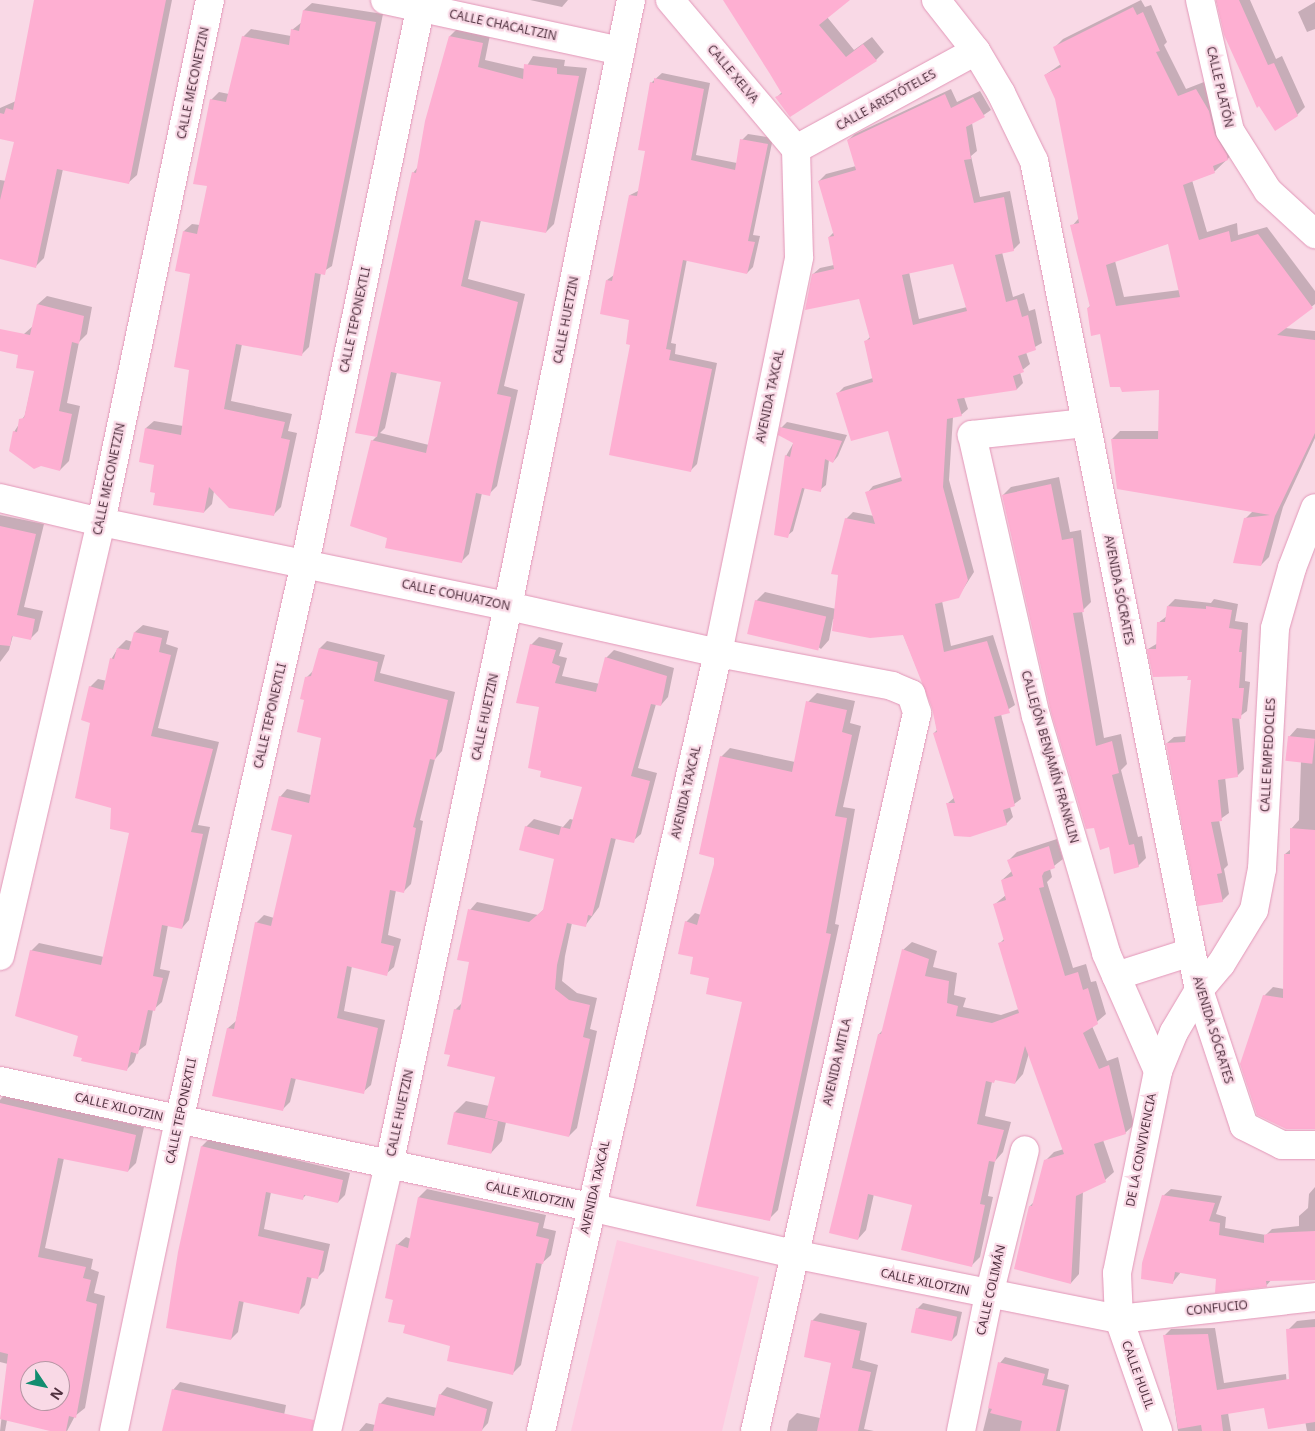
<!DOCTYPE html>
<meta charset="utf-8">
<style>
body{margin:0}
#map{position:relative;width:1315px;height:1431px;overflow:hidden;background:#f9d9e6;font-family:"Noto Sans",sans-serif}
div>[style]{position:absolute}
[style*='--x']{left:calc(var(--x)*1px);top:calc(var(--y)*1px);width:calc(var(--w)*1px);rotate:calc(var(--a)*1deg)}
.built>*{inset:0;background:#fecae0}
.shadow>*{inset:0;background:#0003}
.building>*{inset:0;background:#feafd2;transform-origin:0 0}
.roads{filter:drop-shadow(0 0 1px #e297b8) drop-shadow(0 0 1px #e297b8)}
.minor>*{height:28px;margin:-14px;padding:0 14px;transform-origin:14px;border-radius:14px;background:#fff}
span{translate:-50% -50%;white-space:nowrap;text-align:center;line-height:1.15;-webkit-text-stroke:4.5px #f9d9e6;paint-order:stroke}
.street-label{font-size:12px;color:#513240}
.north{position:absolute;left:20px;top:1361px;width:50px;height:50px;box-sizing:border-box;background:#f9d9e6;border:1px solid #b696a4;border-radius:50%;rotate:124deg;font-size:14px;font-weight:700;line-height:20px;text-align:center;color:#513240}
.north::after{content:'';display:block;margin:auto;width:18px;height:22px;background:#138d70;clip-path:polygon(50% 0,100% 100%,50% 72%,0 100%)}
</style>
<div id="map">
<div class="built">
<div style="clip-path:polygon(617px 1240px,759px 1277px,722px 1431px,571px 1431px)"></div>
</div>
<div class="shadow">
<div style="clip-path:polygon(36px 0,172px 0,137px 175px,128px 183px,63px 169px,44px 258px,36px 266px,0 258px,0 180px,6px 181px,15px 141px,0 138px,0 108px,16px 101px)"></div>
<div style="clip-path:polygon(530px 0,568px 0,562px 7px)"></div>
<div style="clip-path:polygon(731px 0,848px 0,827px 17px,854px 50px,872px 37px,884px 52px,876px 60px,777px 97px,782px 92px)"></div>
<div style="clip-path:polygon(evenodd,1141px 0,1145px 7px,1151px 5px,1167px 42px,1164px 45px,1186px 89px,1204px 82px,1217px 103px,1236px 151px,1215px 171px,1192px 180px,1207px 232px,1237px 223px,1238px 235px,1267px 227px,1315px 291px,1315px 304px,1285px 328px,1315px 331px,1315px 438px,1283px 507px,1269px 557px,1261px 565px,1245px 519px,1253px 511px,1112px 439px,1120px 431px,1159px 431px,1160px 389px,1101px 333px,1088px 308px,1091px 305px,1072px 226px,1079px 218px,1056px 98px,1045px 75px,1061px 64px,1055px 47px,1063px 39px,1141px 0,1169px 243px,1180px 290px,1124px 297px,1115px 261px,1169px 243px)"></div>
<div style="clip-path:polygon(1216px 0,1250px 0,1276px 59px,1282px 56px,1305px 107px,1297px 115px,1225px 35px)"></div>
<div style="clip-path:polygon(1315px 2px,1315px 29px,1307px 32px,1298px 12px)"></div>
<div style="clip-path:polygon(312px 3px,383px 14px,332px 266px,321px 273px,309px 347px,301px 355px,242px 344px,231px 401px,292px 414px,288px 431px,297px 433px,281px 507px,274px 514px,214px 491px,212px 504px,204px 512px,157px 492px,155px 464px,146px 428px,154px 421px,183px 426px,191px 369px,192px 273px,184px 231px,192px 224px,200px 225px,208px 185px,211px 100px,219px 92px,229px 94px,243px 37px,251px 29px,291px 36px,292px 30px,302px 22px,304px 10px)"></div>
<div style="clip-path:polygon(evenodd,458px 28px,490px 35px,485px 60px,525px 69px,533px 56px,565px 60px,564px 66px,587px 68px,554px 224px,546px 232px,481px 220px,468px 279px,525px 294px,504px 386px,518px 390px,497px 486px,489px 494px,482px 493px,469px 554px,461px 562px,388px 537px,372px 441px,377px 436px,356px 432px,413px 173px,418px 167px,450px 36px,458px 28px,397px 372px,443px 381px,429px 445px,380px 433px,385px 428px,397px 372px)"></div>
<div style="clip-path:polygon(662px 73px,710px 83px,696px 155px,737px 163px,742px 140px,748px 134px,773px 138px,753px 235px,760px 236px,753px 267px,747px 273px,687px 259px,671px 343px,676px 344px,675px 354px,717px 363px,697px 464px,691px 470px,632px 344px,630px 319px,607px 280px,614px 275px,630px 195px,640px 190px,647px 150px,651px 83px)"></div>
<div style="clip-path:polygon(evenodd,951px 89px,957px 102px,980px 91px,991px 110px,972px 123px,977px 151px,971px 156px,980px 197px,1010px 191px,1020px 243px,1013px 250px,1002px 252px,1013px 297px,1024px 293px,1029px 311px,1035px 309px,1042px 343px,1026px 352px,1030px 364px,1020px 372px,1023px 383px,1017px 389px,964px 397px,968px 409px,961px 415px,953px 417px,949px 480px,974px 572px,958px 597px,942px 601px,951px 646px,993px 635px,1015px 705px,1001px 714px,1021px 799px,1010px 807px,1013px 817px,1006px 824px,948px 803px,955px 797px,934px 733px,937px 730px,933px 708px,903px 634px,833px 619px,829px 640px,821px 649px,756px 601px,765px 592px,836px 609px,846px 519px,853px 512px,874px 516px,867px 493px,873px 486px,902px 477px,889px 430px,838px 393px,844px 387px,873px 378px,866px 341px,871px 336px,860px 297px,813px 274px,820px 268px,834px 265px,829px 237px,834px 232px,819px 181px,826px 174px,856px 166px,848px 140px,855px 134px,951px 89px,954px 262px,967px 307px,919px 319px,909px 272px,954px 262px)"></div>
<div style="clip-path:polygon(47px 296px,92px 307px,87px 334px,79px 342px,67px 403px,80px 406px,69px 461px,60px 470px,14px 432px,25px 415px,35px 370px,24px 334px,33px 326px,38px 304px)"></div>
<div style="clip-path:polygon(787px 422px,847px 435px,838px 456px,833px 462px,829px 460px,826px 485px,820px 490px,805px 487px,793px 531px,787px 536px,786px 456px,794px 442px,781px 428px)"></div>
<div style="clip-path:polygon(1059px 477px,1070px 532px,1081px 530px,1091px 602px,1082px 611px,1104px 738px,1121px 734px,1127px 764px,1121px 770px,1138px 837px,1142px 836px,1146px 858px,1138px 866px,1110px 845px,1003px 495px,1011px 487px)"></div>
<div style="clip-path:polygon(0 515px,44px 524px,24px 607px,43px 611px,38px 631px,30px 639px,13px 635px,9px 650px,0 662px)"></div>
<div style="clip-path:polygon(1175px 599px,1211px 603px,1214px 599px,1238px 604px,1235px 621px,1248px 623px,1245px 681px,1250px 682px,1247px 711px,1239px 717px,1244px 769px,1237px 776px,1225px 777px,1229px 813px,1219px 820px,1228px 865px,1224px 869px,1229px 894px,1222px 901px,1167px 743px,1174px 737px,1187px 736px,1192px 679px,1148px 649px,1158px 643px,1158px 623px,1167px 616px,1168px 606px)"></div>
<div style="clip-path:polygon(143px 625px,169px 631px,166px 644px,178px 648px,158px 728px,219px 742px,198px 825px,210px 827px,189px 920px,182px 928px,168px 925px,160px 969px,170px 971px,162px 1002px,153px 1010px,146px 1045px,137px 1052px,134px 1062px,127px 1069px,79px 1035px,31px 951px,39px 943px,104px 957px,131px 832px,112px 807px,92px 722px,90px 687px,98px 679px,107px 681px,112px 658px,118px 648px,126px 640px,133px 642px,135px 632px)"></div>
<div style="clip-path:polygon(539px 637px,563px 643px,559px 656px,567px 658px,562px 676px,600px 684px,606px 658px,614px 650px,674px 668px,668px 697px,661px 705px,656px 704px,638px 768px,657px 773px,641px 834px,633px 841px,616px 838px,599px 907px,585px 926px,572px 923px,565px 956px,562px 981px,577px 993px,597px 998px,590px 1029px,597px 1031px,577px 1128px,569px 1136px,506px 1122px,502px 1141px,491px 1153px,448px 1144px,455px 1112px,466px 1101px,489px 1106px,496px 1076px,451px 1054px,455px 1010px,463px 1002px,471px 962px,470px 910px,477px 902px,538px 915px,544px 909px,555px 858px,526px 827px,534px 819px,563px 827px,570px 819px,574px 820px,584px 786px,540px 706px,531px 645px)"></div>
<div style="clip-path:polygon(327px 641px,385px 655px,380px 673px,455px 692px,442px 751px,435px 759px,420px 820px,423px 821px,411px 884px,403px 892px,396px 890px,388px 935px,401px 939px,394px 967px,386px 974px,352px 966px,344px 1011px,385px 1020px,371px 1085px,363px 1092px,296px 1078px,290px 1102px,282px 1110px,213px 1095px,228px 1028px,236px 1021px,256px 923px,264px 915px,274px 918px,294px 834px,280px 797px,287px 789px,311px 795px,322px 737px,306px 699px,306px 678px,314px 670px,320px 648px)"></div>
<div style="clip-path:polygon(817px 693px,855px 701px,850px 723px,861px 726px,843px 807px,855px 809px,835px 924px,839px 925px,778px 1210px,769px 1219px,743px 1001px,711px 977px,695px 956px,686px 922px,695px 913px,701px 915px,715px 864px,721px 757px,730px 748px,795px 762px,808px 702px)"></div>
<div style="clip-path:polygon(1297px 728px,1315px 730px,1315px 1127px,1264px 996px,1273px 987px,1284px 989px,1285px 854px,1291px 849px,1291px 829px,1299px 820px,1301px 761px,1289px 737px)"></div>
<div style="clip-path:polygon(1057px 839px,1063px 859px,1050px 869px,1052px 877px,1047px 882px,1073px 968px,1086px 964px,1091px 982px,1096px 981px,1106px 1014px,1092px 1026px,1107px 1061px,1118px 1057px,1134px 1125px,1125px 1133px,1103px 1140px,1114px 1172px,1105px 1180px,1083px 1191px,1079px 1274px,1071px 1283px,1030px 1206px,1034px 1202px,1045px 1161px,1054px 1152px,1064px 1149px,1029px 1053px,1023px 1074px,1015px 1083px,997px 1079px,992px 1082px,985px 1116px,1011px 1122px,1003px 1152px,995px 1161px,988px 1196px,993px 1197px,980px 1257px,972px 1265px,913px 1204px,874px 1194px,866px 1230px,858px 1239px,879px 1034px,884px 1029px,903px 950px,912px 942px,937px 951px,933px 967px,957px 973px,954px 995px,966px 998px,963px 1007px,1001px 1015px,1019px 1009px,999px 944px,1005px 938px,995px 904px,1006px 895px,1002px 880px,1012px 871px,1009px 860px,1017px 852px)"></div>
<div style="clip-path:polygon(evenodd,5px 1094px,144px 1127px,136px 1163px,128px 1171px,64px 1158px,45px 1248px,93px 1259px,91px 1269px,99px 1272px,94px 1293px,105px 1296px,85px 1408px,75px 1416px,67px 1431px,7px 1420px,5px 1431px,0 1431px,8px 1364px,0 1362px,0 1100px,5px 1094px,30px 1371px,60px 1371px,60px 1401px,30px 1401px,30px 1371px)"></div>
<div style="clip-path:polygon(209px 1139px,350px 1173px,345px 1195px,338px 1202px,306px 1195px,302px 1199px,271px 1192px,264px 1229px,330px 1244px,324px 1271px,317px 1278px,312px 1276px,305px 1305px,298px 1312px,244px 1300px,238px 1332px,231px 1339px,202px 1146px)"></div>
<div style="clip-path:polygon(1315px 1187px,1315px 1280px,1272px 1279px,1266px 1286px,1181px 1272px,1173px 1282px,1163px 1196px,1171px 1189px,1222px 1196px,1216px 1214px,1226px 1217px,1225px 1228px,1266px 1235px,1272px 1229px,1299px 1226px,1299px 1216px,1308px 1208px,1309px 1194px)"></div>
<div style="clip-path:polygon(427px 1189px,546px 1215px,543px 1228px,556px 1231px,551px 1255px,542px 1263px,521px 1365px,513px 1373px,406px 1324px,394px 1299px,397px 1245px,406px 1237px,411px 1239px,419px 1197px)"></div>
<div style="clip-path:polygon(923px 1303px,962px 1312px,957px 1335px,951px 1341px,917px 1309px)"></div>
<div style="clip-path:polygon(820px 1313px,867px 1323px,860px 1360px,878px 1365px,864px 1429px,874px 1431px,787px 1431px,789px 1421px,797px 1413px,820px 1418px,832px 1362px,812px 1321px)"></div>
<div style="clip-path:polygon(1315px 1319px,1315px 1431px,1307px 1431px,1288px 1330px,1297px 1321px)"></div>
<div style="clip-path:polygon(1215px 1328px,1224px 1383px,1286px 1374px,1288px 1398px,1228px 1413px,1231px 1431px,1178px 1431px,1164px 1336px,1171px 1329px)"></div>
<div style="clip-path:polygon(1005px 1357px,1049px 1369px,1047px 1379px,1069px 1385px,1060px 1431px,983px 1431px,1000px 1363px)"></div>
<div style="clip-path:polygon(180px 1382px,286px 1405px,281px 1431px,163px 1431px,173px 1390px)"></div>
<div style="clip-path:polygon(447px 1387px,493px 1402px,488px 1423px,481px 1431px,359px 1431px,366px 1423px,375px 1425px,380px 1404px,387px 1397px,437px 1408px,440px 1395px)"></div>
</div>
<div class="building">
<div style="clip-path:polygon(34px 0,166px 0,129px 184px,57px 169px,36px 268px,0 259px,0 200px,14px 142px,0 139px,0 113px,4px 114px,6px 108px,13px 110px)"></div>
<div style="clip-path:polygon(723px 0,850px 0,819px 25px,846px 57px,863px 44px,877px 61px,790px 117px,775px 97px,782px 94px,770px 74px)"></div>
<div style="clip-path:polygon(1216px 0,1239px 0,1268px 65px,1274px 63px,1298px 116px,1275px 131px,1259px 106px,1257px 108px,1224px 35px)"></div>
<div style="clip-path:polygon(evenodd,1133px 7px,1137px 15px,1143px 12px,1160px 51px,1156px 52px,1178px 96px,1196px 89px,1209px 111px,1215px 135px,1227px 155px,1228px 160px,1213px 166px,1215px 173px,1183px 185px,1199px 240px,1229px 231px,1231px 242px,1258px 234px,1313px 308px,1277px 335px,1315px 340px,1315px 433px,1275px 516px,1261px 566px,1233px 563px,1244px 518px,1270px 515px,1117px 489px,1111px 439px,1158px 439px,1159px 390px,1122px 392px,1120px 387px,1110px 387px,1100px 334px,1091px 336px,1087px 308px,1090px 307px,1070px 225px,1079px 223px,1055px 99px,1044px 75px,1061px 67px,1053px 47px,1133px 7px,1168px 244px,1180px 297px,1116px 306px,1106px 265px,1168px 244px)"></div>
<div style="clip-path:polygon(303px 10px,376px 22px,325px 275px,315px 273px,302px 356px,236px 344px,224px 409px,285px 422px,281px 438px,290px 440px,274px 516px,229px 508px,209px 487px,204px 513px,153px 505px,155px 493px,150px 492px,154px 465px,139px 462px,145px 428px,181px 435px,189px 370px,174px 367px,190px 274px,175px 271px,183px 231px,197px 234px,207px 186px,193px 184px,210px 99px,226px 102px,242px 36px,289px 45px,291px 29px,299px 31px)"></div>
<div style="clip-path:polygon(449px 36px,483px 43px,478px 67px,523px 79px,524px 64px,557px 68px,557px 74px,579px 76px,546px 233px,475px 220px,461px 286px,518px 302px,497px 394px,511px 397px,497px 462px,490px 496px,476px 493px,462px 563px,385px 548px,387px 538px,350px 526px,371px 440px,426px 453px,441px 382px,391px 372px,377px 437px,355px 433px,412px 172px,416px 173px,425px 121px)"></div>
<div style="clip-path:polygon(654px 78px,704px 89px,691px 160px,735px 170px,740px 139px,768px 144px,748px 241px,755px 242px,747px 274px,683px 260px,666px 349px,671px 350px,669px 360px,712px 369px,691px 472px,609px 455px,630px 345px,626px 344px,629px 320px,600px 314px,606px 280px,612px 281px,629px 195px,637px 196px,645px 151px,638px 150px,650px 82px,654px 83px)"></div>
<div style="clip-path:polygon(evenodd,945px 94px,951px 108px,973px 97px,985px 117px,966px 127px,971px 159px,964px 160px,974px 203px,1004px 197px,1014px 251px,995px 255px,1006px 302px,1017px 299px,1022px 317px,1028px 315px,1036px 350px,1018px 356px,1024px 372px,1013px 376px,1017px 390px,957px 399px,962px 416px,947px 419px,943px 487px,968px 580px,959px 598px,935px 604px,944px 652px,987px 641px,1010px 713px,994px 717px,1015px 806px,1003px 810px,1007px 825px,970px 837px,954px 836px,946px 803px,955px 803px,933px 733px,937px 732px,932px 708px,903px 635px,870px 638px,832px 631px,838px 575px,831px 574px,845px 518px,875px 524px,865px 492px,902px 481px,888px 431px,851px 441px,836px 393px,873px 382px,864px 341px,870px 339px,859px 299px,805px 310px,812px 274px,834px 269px,828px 237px,834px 236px,818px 181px,856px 170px,847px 140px,945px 94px,953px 264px,967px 311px,913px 325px,902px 275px,953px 264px)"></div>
<div style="clip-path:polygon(37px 304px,84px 316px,79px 344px,72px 342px,59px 411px,72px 414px,60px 471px,41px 466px,34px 469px,9px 451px,13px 431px,17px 432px,19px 419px,24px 418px,34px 371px,16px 368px,18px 355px,0 351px,0 329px,30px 335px)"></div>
<div style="clip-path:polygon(780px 427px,842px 441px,833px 463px,825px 459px,821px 492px,802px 488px,788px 538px,774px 535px,785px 455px,790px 457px,793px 443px,778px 435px)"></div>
<div style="clip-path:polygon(1051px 484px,1062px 540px,1073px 538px,1084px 612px,1073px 613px,1096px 746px,1112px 741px,1119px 773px,1112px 775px,1129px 845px,1134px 844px,1139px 867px,1114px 874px,1109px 847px,1100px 850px,1094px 828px,1086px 829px,1051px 712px,1002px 495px)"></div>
<div style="clip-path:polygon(0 526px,36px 534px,17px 615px,35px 619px,31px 640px,12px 636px,10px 646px,0 645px)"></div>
<div style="left:755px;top:600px;width:73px;height:35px;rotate:13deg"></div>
<div style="clip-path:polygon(1167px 606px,1206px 609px,1206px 606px,1232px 610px,1229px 628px,1242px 630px,1239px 652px,1242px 652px,1239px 688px,1244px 688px,1241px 719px,1232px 718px,1238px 777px,1218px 780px,1222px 821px,1211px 822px,1222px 873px,1217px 874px,1223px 902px,1198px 906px,1166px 743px,1185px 742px,1191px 680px,1187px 680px,1188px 676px,1153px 677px,1147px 649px,1156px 649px,1157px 622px,1165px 622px)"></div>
<div style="clip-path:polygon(134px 632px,162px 638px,159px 652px,171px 655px,151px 736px,213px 749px,191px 832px,203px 834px,182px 929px,162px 925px,153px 976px,163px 978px,155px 1011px,148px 1010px,138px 1054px,131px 1052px,127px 1071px,81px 1061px,82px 1058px,73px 1056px,78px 1036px,15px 1016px,30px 950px,101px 965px,129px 833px,110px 829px,111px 808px,75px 798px,90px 723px,81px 720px,89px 686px,103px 690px,110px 658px,114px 659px,117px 648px,129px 650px)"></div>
<div style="clip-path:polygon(530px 644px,556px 650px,552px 663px,560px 666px,555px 683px,596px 692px,605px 657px,667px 676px,661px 706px,651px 704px,631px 776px,650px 781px,634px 843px,611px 838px,592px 916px,588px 915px,586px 927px,567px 923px,557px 965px,555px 989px,569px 1000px,590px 1005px,583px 1037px,590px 1039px,569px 1137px,485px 1118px,495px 1077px,447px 1066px,450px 1055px,444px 1054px,454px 1009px,460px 1010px,469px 962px,457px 960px,468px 909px,529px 922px,543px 910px,554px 859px,519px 850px,525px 826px,559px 835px,561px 827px,570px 829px,582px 787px,540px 777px,541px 771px,528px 768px,539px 707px,516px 703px)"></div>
<div style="clip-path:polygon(319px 648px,378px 662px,374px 681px,448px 700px,435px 760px,430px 759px,413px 827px,416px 828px,404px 893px,390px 890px,381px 943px,394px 946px,387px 976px,347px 966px,337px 1018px,378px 1028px,364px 1094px,291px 1078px,283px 1111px,212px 1096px,227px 1028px,234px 1029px,255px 922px,271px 926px,292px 835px,271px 830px,279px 796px,309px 803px,321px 738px,297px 732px,304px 700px,300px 699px,305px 677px,311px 676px)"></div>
<div style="clip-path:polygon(806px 701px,847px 710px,842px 732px,852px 735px,835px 816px,847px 818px,826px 933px,831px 934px,770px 1221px,696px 1206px,742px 1002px,706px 994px,709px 978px,690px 974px,693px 957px,678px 954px,685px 921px,697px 925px,714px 864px,714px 858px,699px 854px,720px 756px,792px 772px)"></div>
<div style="left:1288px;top:736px;width:27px;height:25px;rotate:6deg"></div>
<div style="clip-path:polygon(1290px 828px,1315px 830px,1315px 1129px,1286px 1129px,1257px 1115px,1240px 1064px,1263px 995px,1283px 998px,1284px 854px,1290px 854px)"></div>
<div style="clip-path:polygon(1049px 846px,1055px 868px,1044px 872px,1042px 876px,1044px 887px,1039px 888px,1065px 976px,1078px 972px,1083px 990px,1088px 988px,1098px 1024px,1083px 1033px,1099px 1069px,1109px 1065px,1126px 1134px,1094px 1144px,1106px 1182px,1076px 1196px,1071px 1284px,1014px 1269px,1029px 1206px,1032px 1206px,1044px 1160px,1064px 1154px,1025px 1046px,1015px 1084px,995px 1080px,994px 1083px,986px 1081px,977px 1124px,1004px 1130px,995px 1162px,989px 1161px,980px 1204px,985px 1205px,972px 1267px,901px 1250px,912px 1205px,868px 1194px,858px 1240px,829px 1233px,878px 1034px,881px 1034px,902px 949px,929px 959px,925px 976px,949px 981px,947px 1003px,958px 1006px,956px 1016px,992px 1023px,1019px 1013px,998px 943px,1004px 941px,993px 904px,1006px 900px,1001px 880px,1013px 876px,1007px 860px)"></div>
<div style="clip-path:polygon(evenodd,0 1103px,136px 1135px,128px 1172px,58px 1158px,38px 1257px,86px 1267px,83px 1278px,91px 1280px,86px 1301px,97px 1304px,76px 1418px,69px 1416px,66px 1431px,50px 1431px,0 1419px,8px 1354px,0 1352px,0 1103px,30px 1371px,60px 1371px,60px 1401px,30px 1401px,30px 1371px)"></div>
<div style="left:454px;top:1112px;width:45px;height:33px;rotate:12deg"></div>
<div style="clip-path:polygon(201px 1146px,343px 1180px,338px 1203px,304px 1195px,303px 1200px,266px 1192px,258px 1236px,324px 1251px,318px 1279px,307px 1277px,299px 1314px,239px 1301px,231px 1340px,166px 1328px,178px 1252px)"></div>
<div style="clip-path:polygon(1162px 1195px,1215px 1203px,1209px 1221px,1220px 1223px,1219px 1235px,1264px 1243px,1264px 1235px,1270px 1233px,1315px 1231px,1315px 1280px,1266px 1281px,1267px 1287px,1215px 1293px,1216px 1279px,1175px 1272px,1173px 1284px,1141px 1279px,1142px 1263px)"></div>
<div style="clip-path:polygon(418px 1197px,539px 1223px,536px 1236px,549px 1239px,543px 1264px,536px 1263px,513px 1375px,447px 1361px,450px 1346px,403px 1333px,405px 1325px,388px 1322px,393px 1300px,385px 1298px,396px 1244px,408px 1248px)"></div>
<div style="left:916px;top:1308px;width:42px;height:25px;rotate:12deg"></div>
<div style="clip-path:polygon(811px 1320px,860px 1331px,852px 1368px,871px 1372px,858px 1431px,817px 1431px,831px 1363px,804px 1357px)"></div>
<div style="clip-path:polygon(1315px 1327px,1315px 1422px,1268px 1429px,1264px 1408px,1221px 1415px,1223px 1431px,1202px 1431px,1201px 1425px,1178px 1429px,1163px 1335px,1208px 1334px,1217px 1390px,1289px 1379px,1286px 1329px)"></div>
<div style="clip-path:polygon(998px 1362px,1045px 1374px,1042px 1385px,1065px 1390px,1056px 1431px,1020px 1431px,1022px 1421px,990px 1413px,992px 1409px,988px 1408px)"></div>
<div style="clip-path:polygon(172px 1389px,314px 1420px,312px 1431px,162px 1431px)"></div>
<div style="clip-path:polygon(439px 1394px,487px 1409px,482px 1431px,373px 1431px,379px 1403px,434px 1416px)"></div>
</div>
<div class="roads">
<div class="minor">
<div style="--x:385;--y:0;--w:241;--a:12.2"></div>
<div style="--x:670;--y:0;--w:195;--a:49.8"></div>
<div style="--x:936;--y:0;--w:65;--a:51.9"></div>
<div style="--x:976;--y:51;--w:49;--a:59.2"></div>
<div style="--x:1001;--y:93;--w:76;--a:64.1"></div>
<div style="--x:1034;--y:161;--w:845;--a:78.74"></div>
<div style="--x:1199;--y:990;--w:143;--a:71.7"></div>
<div style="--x:1244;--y:1126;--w:42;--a:26.6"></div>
<div style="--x:1282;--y:1145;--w:33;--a:0"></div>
<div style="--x:1200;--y:0;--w:134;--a:77.1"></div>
<div style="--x:1230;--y:131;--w:71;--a:57.7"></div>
<div style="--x:1268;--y:191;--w:64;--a:42.5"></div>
<div style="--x:796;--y:149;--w:205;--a:-28.6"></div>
<div style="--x:1086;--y:423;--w:115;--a:174"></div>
<div style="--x:972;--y:435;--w:288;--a:77.2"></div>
<div style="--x:1036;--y:716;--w:247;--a:73.5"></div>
<div style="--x:1106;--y:953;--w:129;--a:66.2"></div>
<div style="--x:0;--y:498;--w:104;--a:13.4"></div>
<div style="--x:101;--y:522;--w:416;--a:11.7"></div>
<div style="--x:508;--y:606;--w:215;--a:12.6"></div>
<div style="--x:718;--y:653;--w:177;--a:10.7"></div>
<div style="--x:892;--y:686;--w:21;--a:23"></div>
<div style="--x:911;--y:694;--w:20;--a:72"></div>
<div style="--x:917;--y:713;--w:736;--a:102.71"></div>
<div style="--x:0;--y:956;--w:446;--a:-76.9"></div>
<div style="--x:101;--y:522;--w:533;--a:-78.21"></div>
<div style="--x:1116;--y:976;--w:79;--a:-17.7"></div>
<div style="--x:0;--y:1081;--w:603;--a:12.05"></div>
<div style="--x:590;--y:1207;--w:208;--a:13"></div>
<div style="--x:793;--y:1254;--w:332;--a:11.3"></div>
<div style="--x:1119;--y:1319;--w:197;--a:-6.4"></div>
<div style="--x:114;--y:1431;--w:317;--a:-78.2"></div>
<div style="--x:179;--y:1121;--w:572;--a:-77.28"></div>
<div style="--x:305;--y:563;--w:575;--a:-78.26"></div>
<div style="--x:327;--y:1431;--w:273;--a:-76.9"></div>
<div style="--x:389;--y:1165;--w:572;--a:-77.98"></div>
<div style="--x:508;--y:606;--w:618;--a:-78.53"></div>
<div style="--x:541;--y:1431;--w:798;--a:-77.18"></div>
<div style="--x:718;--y:653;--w:404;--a:-78.4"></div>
<div style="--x:799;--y:257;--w:108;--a:-91.6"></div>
<div style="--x:961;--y:1431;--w:139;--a:-78.4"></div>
<div style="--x:989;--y:1295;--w:149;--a:-76.1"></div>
<div style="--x:1158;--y:1431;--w:119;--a:-109.2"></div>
<div style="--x:1119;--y:1319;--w:46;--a:-92.5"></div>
<div style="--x:1117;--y:1273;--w:206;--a:-78.5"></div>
<div style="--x:1158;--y:1071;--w:42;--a:-67.7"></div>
<div style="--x:1174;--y:1032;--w:49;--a:-59.2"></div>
<div style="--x:1199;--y:990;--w:34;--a:-50"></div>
<div style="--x:1221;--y:964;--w:63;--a:-58.6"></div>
<div style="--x:1254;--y:910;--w:42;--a:-79"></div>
<div style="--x:1262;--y:869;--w:241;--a:-86.9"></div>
<div style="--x:1275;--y:628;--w:62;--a:-74.2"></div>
<div style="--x:1292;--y:568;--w:64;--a:-69"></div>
</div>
</div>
<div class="street-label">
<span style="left:503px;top:25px;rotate:12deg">CALLE CHACALTZIN</span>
<span style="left:733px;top:74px;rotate:50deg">CALLE XELVA</span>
<span style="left:193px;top:83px;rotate:-78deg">CALLE MECONETZIN</span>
<span style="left:1220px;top:87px;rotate:77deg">CALLE PLATÓN</span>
<span style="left:886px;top:100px;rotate:-29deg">CALLE ARISTÓTELES</span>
<span style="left:355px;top:320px;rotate:-78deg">CALLE TEPONEXTLI</span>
<span style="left:566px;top:320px;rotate:-79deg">CALLE HUETZIN</span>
<span style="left:770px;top:396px;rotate:-78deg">AVENIDA TAXCAL</span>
<span style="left:109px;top:479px;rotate:-78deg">CALLE MECONETZIN</span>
<span style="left:1119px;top:590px;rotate:79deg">AVENIDA SÓCRATES</span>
<span style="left:456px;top:595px;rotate:12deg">CALLE COHUATZON</span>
<span style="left:270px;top:716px;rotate:-77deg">CALLE TEPONEXTLI</span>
<span style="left:485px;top:717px;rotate:-78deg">CALLE HUETZIN</span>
<span style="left:1268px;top:755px;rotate:-87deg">CALLE EMPEDOCLES</span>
<span style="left:1050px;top:757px;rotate:74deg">CALLEJÓN BENJAMÍN FRANKLIN</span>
<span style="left:686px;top:792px;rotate:-77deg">AVENIDA TAXCAL</span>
<span style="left:1213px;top:1030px;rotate:73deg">AVENIDA SÓCRATES</span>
<span style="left:837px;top:1062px;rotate:-77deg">AVENIDA MITLA</span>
<span style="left:119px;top:1107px;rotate:13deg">CALLE XILOTZIN</span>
<span style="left:181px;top:1111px;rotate:-78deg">CALLE TEPONEXTLI</span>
<span style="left:400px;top:1113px;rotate:-78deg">CALLE HUETZIN</span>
<span style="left:1141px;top:1150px;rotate:-79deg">DE LA CONVIVENCIA</span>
<span style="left:595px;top:1187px;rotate:-77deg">AVENIDA TAXCAL</span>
<span style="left:530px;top:1195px;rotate:12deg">CALLE XILOTZIN</span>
<span style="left:925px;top:1282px;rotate:12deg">CALLE XILOTZIN</span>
<span style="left:991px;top:1290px;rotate:-77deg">CALLE COLIMÁN</span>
<span style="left:1217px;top:1308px;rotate:-6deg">CONFUCIO</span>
<span style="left:1138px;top:1375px;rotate:70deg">CALLE HULIL</span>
</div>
<div class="north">N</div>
</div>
